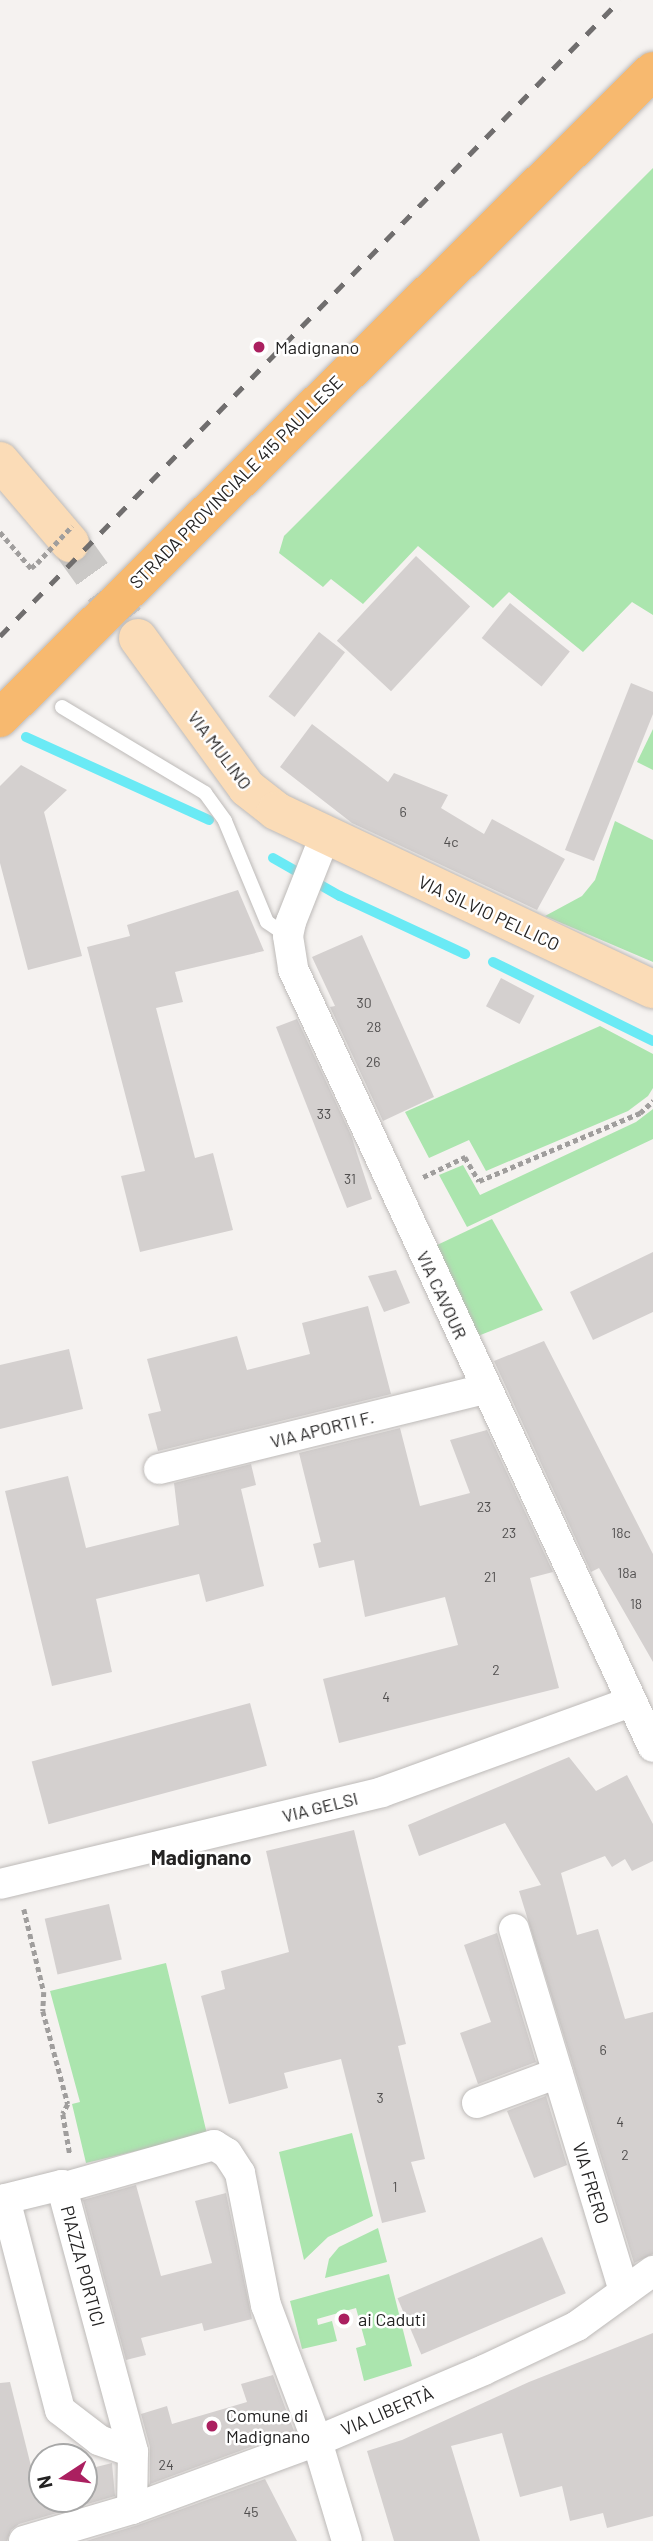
<!DOCTYPE html>
<meta charset="utf-8">
<style>
body{margin:0}
#map{position:relative;width:653px;height:2541px;overflow:hidden;background:#f5f2f0;font-family:Barlow,sans-serif}
div>[style]{position:absolute}
[style*='--x']{left:calc(var(--x)*1px);top:calc(var(--y)*1px);width:calc(var(--w)*1px);rotate:calc(var(--a)*1deg)}
.green>*{inset:0;background:#abe5ae}
.stream>*{height:10px;margin:-5px;padding:0 5px;transform-origin:5px;border-radius:5px;background:#6aeaf5}
.building>*{inset:0;background:#d4d0cf;transform-origin:0 0}
.secondary-tunnel>*{height:38px;margin-top:-19px;transform-origin:0;background:repeating-linear-gradient(90deg,#cbc9c7 0 38px,transparent 0 57px)}
.path>*{height:4.5px;margin-top:-2.25px;transform-origin:0;background:repeating-linear-gradient(90deg,#a09e9d 0 5px,transparent 0 8.5px)}
.roads{filter:drop-shadow(0 0 2px #bdbab8) drop-shadow(0 0 2px #bdbab8)}
.lane>*{height:14px;margin:-7px;padding:0 7px;transform-origin:7px;border-radius:7px;background:#fff}
.street>*{height:30px;margin:-15px;padding:0 15px;transform-origin:15px;border-radius:15px;background:#fff}
.secondary>*{height:38px;margin:-19px;padding:0 19px;transform-origin:19px;border-radius:19px;background:#fbdcb7}
.primary>*{height:38px;margin:-19px;padding:0 19px;transform-origin:19px;border-radius:19px;background:#f7b96f}
.rail>*{height:5px;margin-top:-2.5px;transform-origin:0;background:repeating-linear-gradient(90deg,#706e6e 0 12px,transparent 0 24px)}
.path-bridge>*{height:4.5px;margin-top:-2.25px;transform-origin:0;background:repeating-linear-gradient(90deg,#a09e9d 0 5px,transparent 0 8.5px)}
.dots>*{width:19px;height:19px;translate:-50% -50%;box-sizing:border-box;border:4px solid #fff;border-radius:50%}
span{translate:-50% -50%;white-space:nowrap;text-align:center;line-height:1.15;-webkit-text-stroke:5px #fff;paint-order:stroke}
.number-label{font-size:14px;color:#504e4e}
.number-label span{-webkit-text-stroke-width:0}
.poi-label{font-size:18px;color:#242323}
.left{translate:0 -50%;text-align:left}
.street-label{font-size:18px;color:#242323}
.quarter-label{font-size:21px;color:#242323;font-weight:700}
.north{position:absolute;left:28px;top:2443px;width:70px;height:70px;box-sizing:border-box;background:#fff;border:2px solid #a7a7a7;border-radius:50%;rotate:257deg;font-size:19px;font-weight:700;line-height:28px;text-align:center;color:#242323}
.north::after{content:'';display:block;margin:auto;width:24px;height:32px;background:#ab2060;clip-path:polygon(50% 0,100% 100%,50% 72%,0 100%)}
</style>
<div id="map">
<div class="green">
<div style="clip-path:polygon(653px 168px,653px 615px,632px 602px,583px 652px,509px 592px,493px 608px,418px 546px,363px 604px,331px 579px,323px 587px,279px 553px,284px 536px)"></div>
<div style="clip-path:polygon(653px 729px,653px 770px,637px 762px)"></div>
<div style="clip-path:polygon(615px 821px,653px 840px,653px 962px,545px 916px,582px 896px,595px 880px)"></div>
<div style="clip-path:polygon(600px 1026px,653px 1054px,653px 1088px,648px 1096px,628px 1111px,486px 1171px,469px 1140px,429px 1158px,405px 1112px)"></div>
<div style="clip-path:polygon(653px 1109px,653px 1139px,467px 1227px,439px 1175px,463px 1165px,480px 1195px,636px 1122px)"></div>
<div style="clip-path:polygon(492px 1219px,543px 1310px,478px 1336px,435px 1246px)"></div>
<div style="clip-path:polygon(166px 1963px,207px 2134px,86px 2163px,72px 2104px,80px 2102px,50px 1991px)"></div>
<div style="clip-path:polygon(352px 2133px,373px 2216px,328px 2237px,304px 2260px,279px 2152px)"></div>
<div style="clip-path:polygon(378px 2228px,387px 2262px,325px 2278px,329px 2259px,339px 2247px)"></div>
<div style="clip-path:polygon(389px 2274px,412px 2366px,364px 2381px,356px 2348px,366px 2345px,356px 2308px,317px 2319px,318px 2325px,332px 2321px,337px 2341px,302px 2349px,290px 2301px)"></div>
</div>
<div class="stream">
<div style="--x:26;--y:737;--w:201;--a:24.4"></div>
<div style="--x:273;--y:858;--w:77;--a:29.6"></div>
<div style="--x:340;--y:896;--w:138;--a:24.9"></div>
<div style="--x:493;--y:962;--w:178;--a:26.3"></div>
</div>
<div class="building">
<div style="left:416px;top:556px;width:74px;height:116px;rotate:43deg"></div>
<div style="left:510px;top:603px;width:77px;height:45px;rotate:39deg"></div>
<div style="left:319px;top:632px;width:33px;height:82px;rotate:38deg"></div>
<div style="clip-path:polygon(631px 683px,653px 692px,653px 714px,594px 861px,565px 850px)"></div>
<div style="clip-path:polygon(312px 724px,388px 782px,394px 773px,448px 795px,441px 808px,484px 834px,492px 819px,565px 859px,537px 910px,352px 823px,280px 767px)"></div>
<div style="clip-path:polygon(21px 765px,67px 790px,44px 812px,82px 956px,28px 970px,0 863px,0 786px)"></div>
<div style="clip-path:polygon(238px 890px,264px 951px,175px 972px,183px 1002px,156px 1008px,195px 1158px,213px 1153px,233px 1230px,140px 1252px,121px 1176px,145px 1171px,87px 947px,130px 936px,127px 925px)"></div>
<div style="clip-path:polygon(362px 935px,434px 1097px,383px 1121px,330px 1007px,335px 1006px,312px 957px)"></div>
<div style="left:501px;top:978px;width:38px;height:32px;rotate:28deg"></div>
<div style="clip-path:polygon(297px 1019px,351px 1135px,372px 1199px,347px 1208px,276px 1027px)"></div>
<div style="clip-path:polygon(653px 1252px,653px 1312px,593px 1340px,570px 1292px)"></div>
<div style="clip-path:polygon(396px 1270px,410px 1303px,384px 1312px,368px 1276px)"></div>
<div style="clip-path:polygon(368px 1306px,391px 1394px,158px 1451px,148px 1414px,161px 1411px,147px 1359px,237px 1336px,247px 1370px,310px 1354px,302px 1323px)"></div>
<div style="clip-path:polygon(544px 1341px,653px 1554px,653px 1662px,599px 1568px,591px 1572px,494px 1361px)"></div>
<div style="clip-path:polygon(69px 1349px,83px 1409px,0 1429px,0 1365px)"></div>
<div style="clip-path:polygon(400px 1428px,420px 1506px,470px 1493px,450px 1440px,487px 1430px,553px 1572px,530px 1578px,559px 1688px,339px 1743px,323px 1679px,458px 1645px,445px 1597px,365px 1617px,354px 1560px,319px 1568px,313px 1544px,321px 1542px,299px 1453px)"></div>
<div style="clip-path:polygon(251px 1464px,256px 1485px,241px 1489px,264px 1586px,206px 1602px,199px 1574px,96px 1599px,112px 1672px,52px 1686px,5px 1491px,68px 1476px,86px 1548px,179px 1525px,174px 1483px)"></div>
<div style="left:250px;top:1703px;width:65px;height:226px;rotate:75deg"></div>
<div style="clip-path:polygon(569px 1757px,596px 1791px,627px 1775px,653px 1824px,653px 1861px,632px 1871px,625px 1859px,612px 1867px,605px 1856px,561px 1873px,577px 1935px,598px 1929px,625px 2019px,653px 2012px,653px 2254px,634px 2263px,519px 1891px,541px 1885px,505px 1823px,419px 1856px,408px 1825px)"></div>
<div style="clip-path:polygon(354px 1830px,406px 2044px,398px 2046px,425px 2159px,411px 2162px,426px 2212px,382px 2223px,341px 2059px,284px 2073px,288px 2088px,229px 2104px,201px 1996px,225px 1989px,221px 1971px,289px 1952px,266px 1851px)"></div>
<div style="left:109px;top:1904px;width:57px;height:66px;rotate:77deg"></div>
<div style="clip-path:polygon(497px 1933px,536px 2062px,478px 2084px,460px 2033px,491px 2022px,464px 1945px)"></div>
<div style="clip-path:polygon(546px 2096px,567px 2165px,534px 2178px,507px 2111px)"></div>
<div style="clip-path:polygon(136px 2185px,161px 2276px,212px 2263px,195px 2201px,226px 2193px,252px 2319px,204px 2331px,202px 2323px,141px 2338px,146px 2355px,126px 2360px,83px 2200px)"></div>
<div style="left:542px;top:2237px;width:61px;height:157px;rotate:67deg"></div>
<div style="clip-path:polygon(653px 2333px,653px 2516px,607px 2528px,603px 2513px,570px 2521px,562px 2486px,520px 2497px,502px 2433px,451px 2446px,480px 2541px,394px 2541px,367px 2451px,402px 2440px,529px 2382px)"></div>
<div style="clip-path:polygon(273px 2375px,294px 2431px,150px 2484px,150px 2447px,141px 2414px,167px 2406px,172px 2424px,247px 2402px,241px 2384px)"></div>
<div style="clip-path:polygon(10px 2382px,35px 2482px,42px 2480px,42px 2499px,84px 2499px,84px 2470px,112px 2463px,115px 2496px,19px 2524px,11px 2530px,7px 2541px,0 2541px,0 2383px)"></div>
<div style="clip-path:polygon(265px 2479px,297px 2541px,86px 2541px,138px 2525px)"></div>
</div>
<div class="secondary-tunnel">
<div style="--x:70;--y:543;--w:110;--a:54.3"></div>
</div>
<div class="path">
<div style="--x:0;--y:532;--w:48;--a:49.3"></div>
<div style="--x:31;--y:568;--w:8;--a:-40"></div>
<div style="--x:423;--y:1177;--w:47;--a:-25.5"></div>
<div style="--x:465;--y:1157;--w:28;--a:60"></div>
<div style="--x:479;--y:1181;--w:175;--a:-22.9"></div>
<div style="--x:640;--y:1113;--w:18;--a:-43"></div>
<div style="--x:24;--y:1909;--w:85;--a:76.5"></div>
<div style="--x:44;--y:1992;--w:19;--a:93"></div>
<div style="--x:43;--y:2011;--w:96;--a:75"></div>
<div style="--x:68;--y:2104;--w:11;--a:117"></div>
<div style="--x:63;--y:2114;--w:42;--a:80.3"></div>
</div>
<div class="roads">
<div class="lane">
<div style="--x:62;--y:707;--w:167;--a:31"></div>
<div style="--x:205;--y:793;--w:34;--a:54"></div>
<div style="--x:225;--y:821;--w:109;--a:67.4"></div>
<div style="--x:267;--y:922;--w:25;--a:34"></div>
</div>
<div class="street">
<div style="--x:325;--y:836;--w:92;--a:111.6"></div>
<div style="--x:291;--y:922;--w:14;--a:102"></div>
<div style="--x:288;--y:936;--w:33;--a:81"></div>
<div style="--x:293;--y:969;--w:857;--a:65.17"></div>
<div style="--x:159;--y:1469;--w:335;--a:-13.8"></div>
<div style="--x:0;--y:1884;--w:393;--a:-13.5"></div>
<div style="--x:382;--y:1792;--w:265;--a:-19.9"></div>
<div style="--x:514;--y:1929;--w:379;--a:73.1"></div>
<div style="--x:477;--y:2103;--w:86;--a:-20.3"></div>
<div style="--x:62;--y:2185;--w:3;--a:90"></div>
<div style="--x:62;--y:2188;--w:273;--a:74.9"></div>
<div style="--x:133;--y:2452;--w:36;--a:-161"></div>
<div style="--x:99;--y:2440;--w:49;--a:-142.4"></div>
<div style="--x:60;--y:2410;--w:218;--a:-104.6"></div>
<div style="--x:5;--y:2199;--w:59;--a:-13.8"></div>
<div style="--x:62;--y:2188;--w:158;--a:-15.8"></div>
<div style="--x:214;--y:2145;--w:15;--a:32"></div>
<div style="--x:227;--y:2153;--w:24;--a:57"></div>
<div style="--x:240;--y:2173;--w:135;--a:78.9"></div>
<div style="--x:266;--y:2305;--w:145;--a:69.4"></div>
<div style="--x:317;--y:2441;--w:104;--a:73.3"></div>
<div style="--x:132;--y:2509;--w:57;--a:-89"></div>
<div style="--x:24;--y:2541;--w:113;--a:-16.5"></div>
<div style="--x:132;--y:2509;--w:197;--a:-20.2"></div>
<div style="--x:317;--y:2441;--w:181;--a:-23"></div>
<div style="--x:484;--y:2370;--w:103;--a:-25.3"></div>
<div style="--x:577;--y:2326;--w:94;--a:-35.9"></div>
</div>
<div class="secondary">
<div style="--x:0;--y:461;--w:108;--a:49.5"></div>
<div style="--x:138;--y:638;--w:185;--a:54"></div>
<div style="--x:247;--y:788;--w:37;--a:38"></div>
<div style="--x:276;--y:811;--w:417;--a:25.3"></div>
</div>
<div class="primary">
<div style="--x:0;--y:718;--w:919;--a:-44.74"></div>
</div>
</div>
<div class="rail">
<div style="--x:0;--y:636;--w:888;--a:-45.73"></div>
</div>
<div class="path-bridge">
<div style="--x:37;--y:563;--w:51;--a:-46.6"></div>
</div>
<div class="dots">
<div style="left:259px;top:347px;background:#ab2060"></div>
<div style="left:344px;top:2319px;background:#ab2060"></div>
<div style="left:212px;top:2426px;background:#ab2060"></div>
</div>
<div class="number-label">
<span style="left:403px;top:812px">6</span>
<span style="left:451px;top:842px">4c</span>
<span style="left:364px;top:1003px">30</span>
<span style="left:374px;top:1027px">28</span>
<span style="left:373px;top:1062px">26</span>
<span style="left:324px;top:1114px">33</span>
<span style="left:350px;top:1179px">31</span>
<span style="left:484px;top:1507px">23</span>
<span style="left:509px;top:1533px">23</span>
<span style="left:621px;top:1533px">18c</span>
<span style="left:627px;top:1573px">18a</span>
<span style="left:490px;top:1577px">21</span>
<span style="left:636px;top:1604px">18</span>
<span style="left:496px;top:1670px">2</span>
<span style="left:386px;top:1697px">4</span>
<span style="left:603px;top:2050px">6</span>
<span style="left:380px;top:2098px">3</span>
<span style="left:620px;top:2122px">4</span>
<span style="left:625px;top:2155px">2</span>
<span style="left:395px;top:2187px">1</span>
<span style="left:166px;top:2465px">24</span>
<span style="left:251px;top:2512px">45</span>
</div>
<div class="poi-label">
<span class="left" style="left:275px;top:347px">Madignano</span>
<span class="left" style="left:358px;top:2319px">ai Caduti</span>
<span class="left" style="left:226px;top:2426px">Comune di<br>Madignano</span>
</div>
<div class="street-label">
<span style="left:236px;top:482px;rotate:-45deg">STRADA PROVINCIALE 415 PAULLESE</span>
<span style="left:220px;top:750px;rotate:53deg">VIA MULINO</span>
<span style="left:489px;top:913px;rotate:25deg">VIA SILVIO PELLICO</span>
<span style="left:442px;top:1295px;rotate:65deg">VIA CAVOUR</span>
<span style="left:322px;top:1429px;rotate:-14deg">VIA APORTI F.</span>
<span style="left:320px;top:1807px;rotate:-14deg">VIA GELSI</span>
<span style="left:591px;top:2183px;rotate:73deg">VIA FRERO</span>
<span style="left:83px;top:2266px;rotate:75deg">PIAZZA PORTICI</span>
<span style="left:387px;top:2411px;rotate:-23deg">VIA LIBERTÀ</span>
</div>
<div class="quarter-label">
<span style="left:201px;top:1857px">Madignano</span>
</div>
<div class="north">N</div>
</div>
